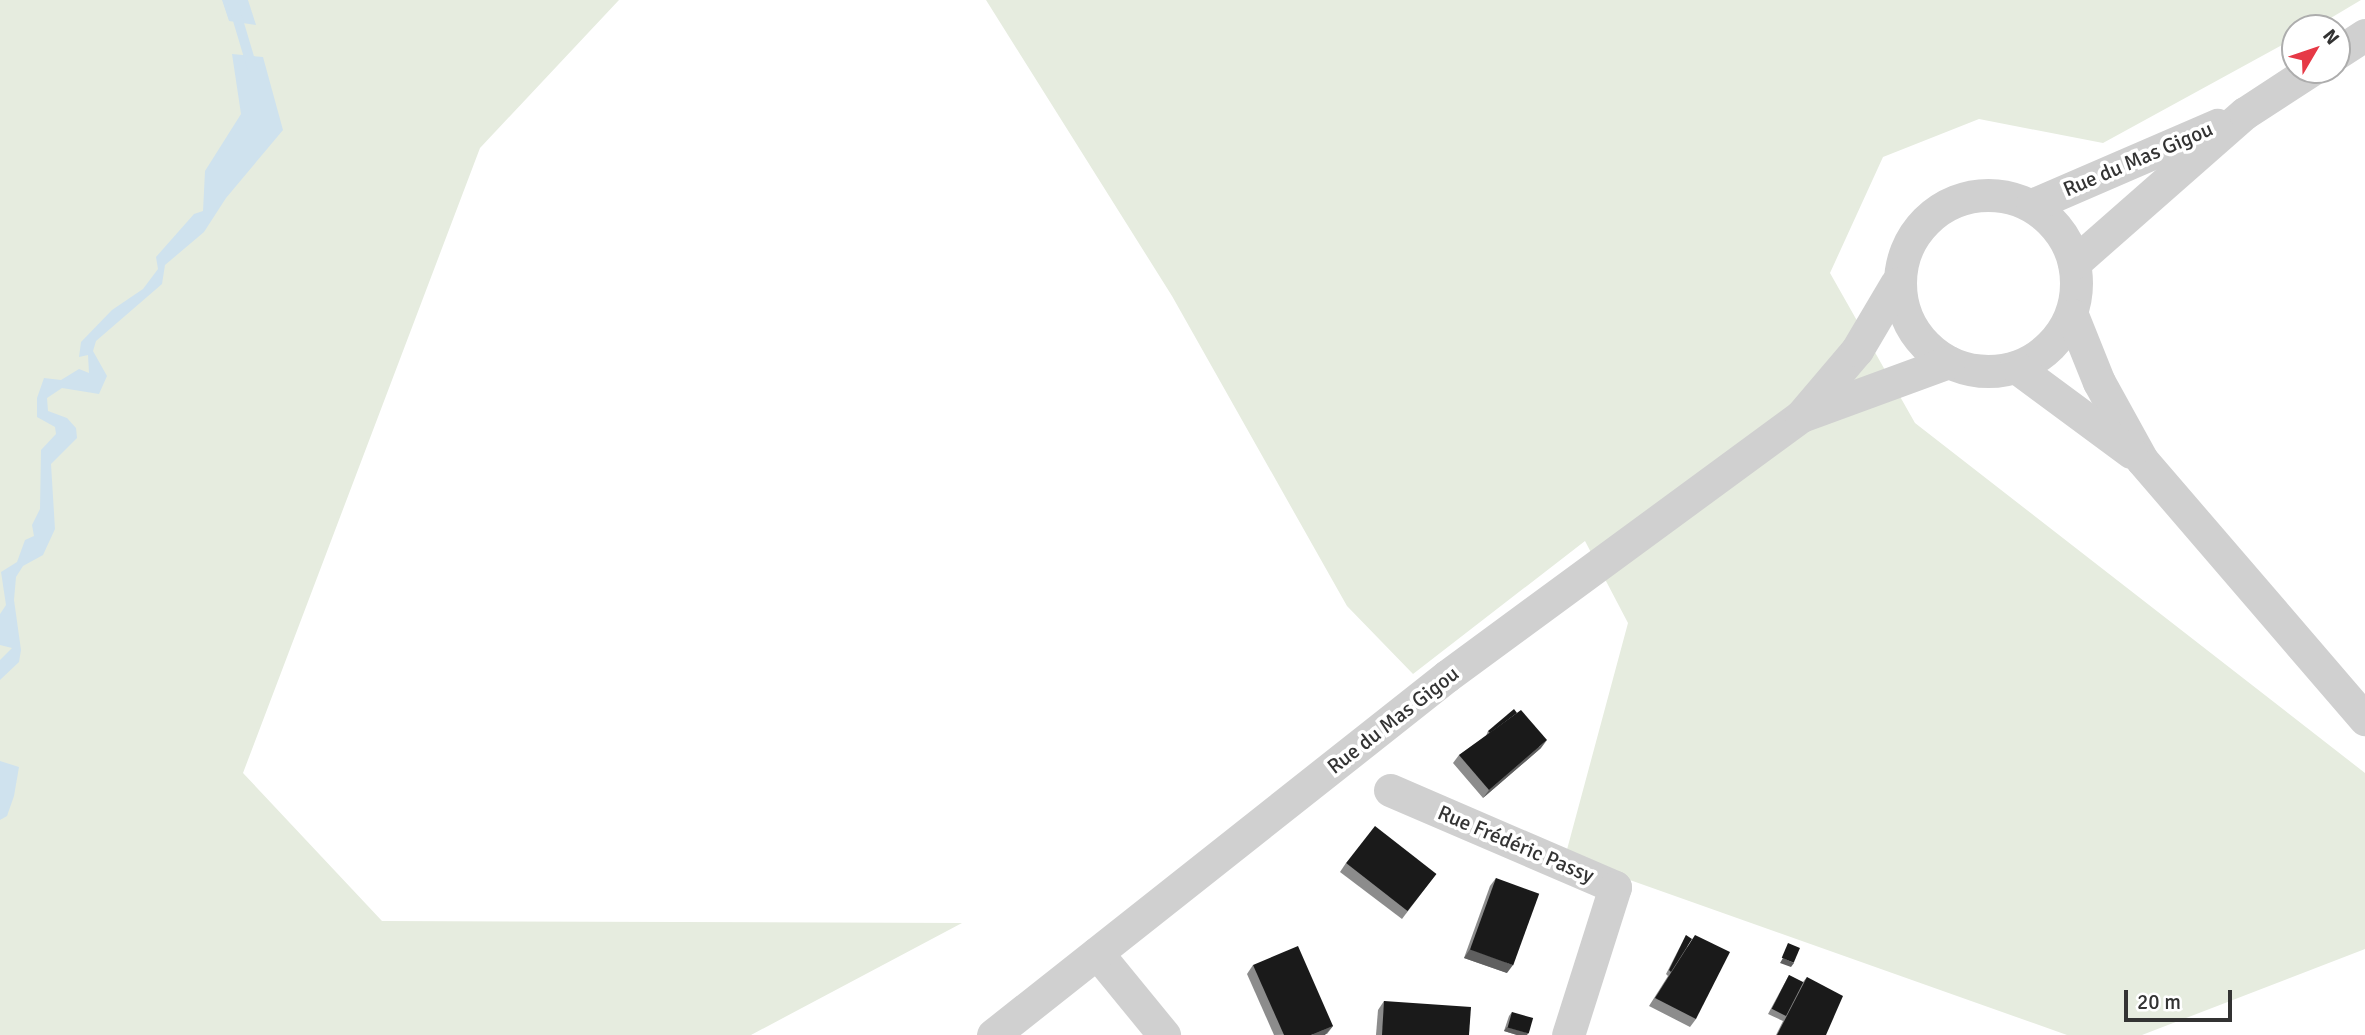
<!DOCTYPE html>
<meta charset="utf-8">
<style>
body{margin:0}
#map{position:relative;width:2365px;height:1035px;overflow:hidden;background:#fff;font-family:Signika,sans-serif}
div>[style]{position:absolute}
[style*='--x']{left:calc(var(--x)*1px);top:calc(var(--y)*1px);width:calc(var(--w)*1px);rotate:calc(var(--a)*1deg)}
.green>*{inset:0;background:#e6ecdf}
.water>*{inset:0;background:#cfe2ee}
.stream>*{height:10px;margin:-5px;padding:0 5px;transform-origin:5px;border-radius:5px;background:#cfe2ee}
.street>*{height:33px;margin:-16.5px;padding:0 16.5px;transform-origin:16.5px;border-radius:16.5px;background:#d0d0d0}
.street>.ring{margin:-16.5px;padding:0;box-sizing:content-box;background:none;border:33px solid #d0d0d0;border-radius:50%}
.wall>*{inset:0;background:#8c8c8c}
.shaded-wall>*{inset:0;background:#5f5f5f}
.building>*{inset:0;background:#1a1a1a;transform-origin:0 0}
span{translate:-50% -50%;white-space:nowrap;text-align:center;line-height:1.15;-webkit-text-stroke:7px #fff;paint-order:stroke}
.street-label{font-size:21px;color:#333}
.north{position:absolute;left:2281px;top:14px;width:70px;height:70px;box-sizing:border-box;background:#fff;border:2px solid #adadad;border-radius:50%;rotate:51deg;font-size:19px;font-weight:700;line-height:28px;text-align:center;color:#333}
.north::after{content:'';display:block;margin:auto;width:24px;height:32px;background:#e63946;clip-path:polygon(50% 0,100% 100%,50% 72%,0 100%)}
.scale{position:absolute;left:2124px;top:990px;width:108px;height:32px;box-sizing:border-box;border:4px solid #333;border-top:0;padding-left:9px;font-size:21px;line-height:24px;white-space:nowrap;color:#333;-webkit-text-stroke:5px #fff;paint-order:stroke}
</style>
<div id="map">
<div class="green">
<div style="clip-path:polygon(0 0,619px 0,480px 148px,243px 773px,382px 921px,962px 923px,751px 1035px,0 1035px)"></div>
<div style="clip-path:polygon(986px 0,2361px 0,2314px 28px,2295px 28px,2295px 38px,2103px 143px,1979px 119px,1883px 157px,1830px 273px,1915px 423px,2365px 773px,2365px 949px,2142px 1035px,2067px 1035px,1565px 857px,1628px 623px,1585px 541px,1413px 674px,1347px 606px,1172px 296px)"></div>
</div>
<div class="water">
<div style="clip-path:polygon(222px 0,248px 0,256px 25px,229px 21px)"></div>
<div style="clip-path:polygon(232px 54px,263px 57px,283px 130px,226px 198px,204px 232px,165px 265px,162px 284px,96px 341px,93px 351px,107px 376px,99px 394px,62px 388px,47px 398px,48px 411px,67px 418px,76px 428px,77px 438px,51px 464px,55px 529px,43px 555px,23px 566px,16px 577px,14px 600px,21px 650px,19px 662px,0 680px,0 660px,12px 648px,0 645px,0 614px,6px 605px,1px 572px,17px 562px,25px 540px,34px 536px,32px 525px,40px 509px,41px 450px,56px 434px,55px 427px,37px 417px,37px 398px,44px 378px,61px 380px,79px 369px,89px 373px,88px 355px,79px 357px,81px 342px,112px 310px,143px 289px,158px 269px,156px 257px,194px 214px,203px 211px,205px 171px,241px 114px)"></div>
<div style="clip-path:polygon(0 761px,19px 767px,14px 796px,7px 816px,0 820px)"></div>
</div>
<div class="stream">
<div style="--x:232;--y:0;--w:70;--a:73.4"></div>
</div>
<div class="street">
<div style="--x:2337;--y:53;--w:33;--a:-33"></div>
<div class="ring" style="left:1900px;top:195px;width:143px;height:143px"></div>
<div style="--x:2032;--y:205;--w:202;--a:-23.4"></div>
<div style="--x:2074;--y:263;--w:227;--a:-41.3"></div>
<div style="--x:2245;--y:113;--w:79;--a:-33.1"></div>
<div style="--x:2072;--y:315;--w:72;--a:68.1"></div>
<div style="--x:2099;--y:382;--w:89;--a:61.1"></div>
<div style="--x:2142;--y:460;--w:342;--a:49.3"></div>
<div style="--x:2016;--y:367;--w:143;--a:36.5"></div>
<div style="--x:1804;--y:415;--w:154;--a:-20.1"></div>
<div style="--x:1390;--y:790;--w:245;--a:23.3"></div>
<div style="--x:1615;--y:887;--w:155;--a:107.6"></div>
<div style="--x:1097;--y:953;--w:106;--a:50.7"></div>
<div style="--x:993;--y:1035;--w:579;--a:-38.34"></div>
<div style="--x:1447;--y:676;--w:439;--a:-36.3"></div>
<div style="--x:1801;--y:416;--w:87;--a:-49.7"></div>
<div style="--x:1857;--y:350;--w:77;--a:-59.4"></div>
</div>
<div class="wall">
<div style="clip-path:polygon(1488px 731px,1541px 748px,1483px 798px,1453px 763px,1459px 755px,1486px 736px)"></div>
<div style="clip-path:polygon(1346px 863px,1436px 874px,1402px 919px,1340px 872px)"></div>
<div style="clip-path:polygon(1496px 878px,1507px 973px,1464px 958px,1490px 886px)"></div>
<div style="clip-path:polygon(1686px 935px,1696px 1019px,1690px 1027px,1649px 1006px,1668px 976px,1666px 974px)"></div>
<div style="clip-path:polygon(1253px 965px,1333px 1026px,1327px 1034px,1274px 1035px,1247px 974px)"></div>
<div style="clip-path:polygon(1789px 975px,1803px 982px,1807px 977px,1826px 1035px,1776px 1035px,1783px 1021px,1768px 1014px)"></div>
<div style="clip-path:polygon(1384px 1001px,1469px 1035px,1376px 1035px,1378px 1010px)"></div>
<div style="clip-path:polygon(1512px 1012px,1528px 1033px,1527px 1035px,1517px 1035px,1504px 1031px,1509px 1016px)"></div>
</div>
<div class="shaded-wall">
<div style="clip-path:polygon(1547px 740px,1541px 748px,1483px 798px,1489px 790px)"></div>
<div style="clip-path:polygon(1470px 949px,1513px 965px,1507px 973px,1464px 958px)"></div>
<div style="clip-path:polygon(1783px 958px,1794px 963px,1791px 967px,1780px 963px)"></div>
<div style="clip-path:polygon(1333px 1026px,1325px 1035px,1311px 1035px)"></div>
<div style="clip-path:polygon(1507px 1027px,1528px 1033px,1527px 1035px,1517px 1035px,1504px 1031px)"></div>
</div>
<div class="building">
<div style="clip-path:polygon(1514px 709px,1517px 713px,1490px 733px,1488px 731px)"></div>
<div style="clip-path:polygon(1521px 710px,1547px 740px,1489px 790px,1459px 755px)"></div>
<div style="left:1375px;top:826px;width:78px;height:47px;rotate:38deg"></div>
<div style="left:1496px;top:878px;width:46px;height:76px;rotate:20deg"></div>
<div style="clip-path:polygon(1686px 935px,1692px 939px,1671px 972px,1669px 970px)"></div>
<div style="clip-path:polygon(1695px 935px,1730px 952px,1696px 1019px,1655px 998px)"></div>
<div style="left:1788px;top:943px;width:13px;height:16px;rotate:23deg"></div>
<div style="clip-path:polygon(1298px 946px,1333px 1026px,1311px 1035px,1284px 1035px,1253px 965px)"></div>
<div style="left:1789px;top:975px;width:16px;height:38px;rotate:27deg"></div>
<div style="clip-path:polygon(1807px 977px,1843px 996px,1826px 1035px,1777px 1035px)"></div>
<div style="clip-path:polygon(1384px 1001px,1471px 1007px,1469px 1035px,1382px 1035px)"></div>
<div style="left:1512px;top:1012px;width:22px;height:16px;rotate:16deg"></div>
</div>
<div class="street-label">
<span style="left:2138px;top:159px;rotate:-23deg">Rue du Mas Gigou</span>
<span style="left:1393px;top:720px;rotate:-38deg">Rue du Mas Gigou</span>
<span style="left:1516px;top:844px;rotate:23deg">Rue Frédéric Passy</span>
</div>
<div class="north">N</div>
<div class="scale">20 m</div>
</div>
